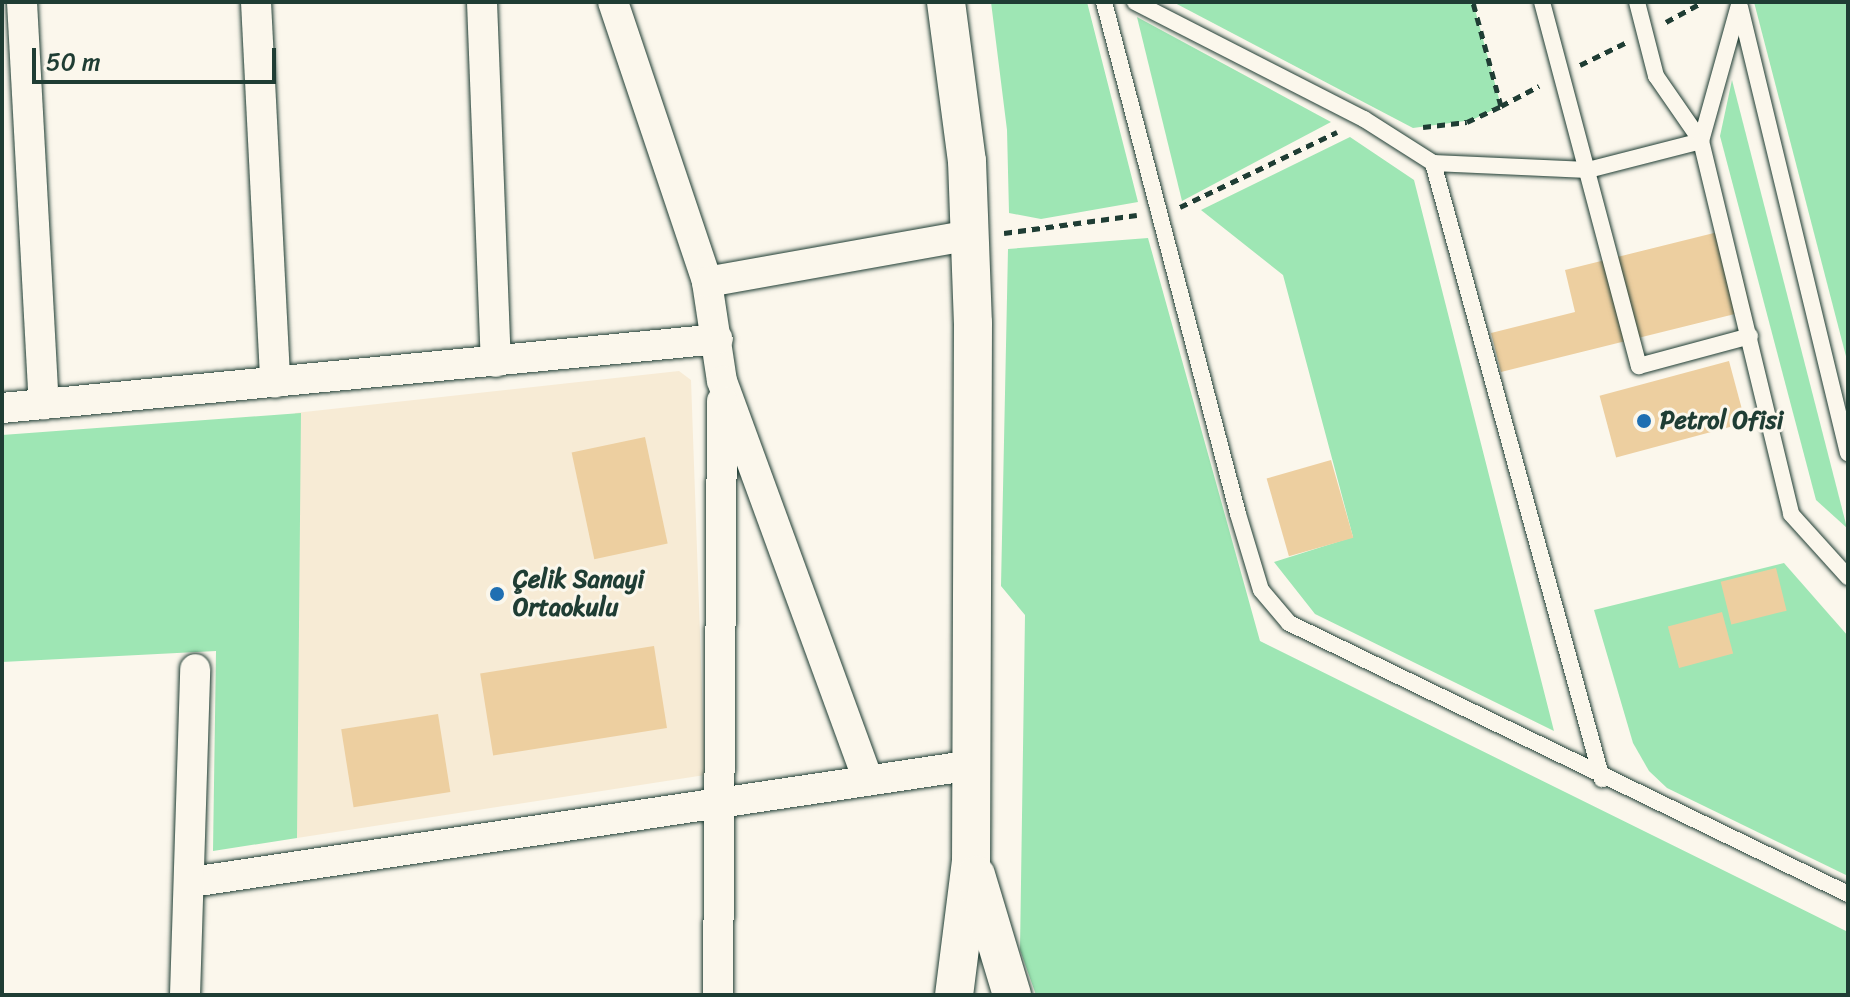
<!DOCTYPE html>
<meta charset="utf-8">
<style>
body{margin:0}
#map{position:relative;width:1850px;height:997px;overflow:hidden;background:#fbf7ec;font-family:Sriracha,sans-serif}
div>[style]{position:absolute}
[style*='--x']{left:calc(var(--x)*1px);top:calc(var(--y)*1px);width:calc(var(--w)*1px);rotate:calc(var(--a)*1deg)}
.built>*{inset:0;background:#f7ebd5}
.green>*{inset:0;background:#9ee6b4}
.building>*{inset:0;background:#edcfa0;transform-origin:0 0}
.path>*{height:5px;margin-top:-2.5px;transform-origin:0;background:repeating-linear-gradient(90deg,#1f3d34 0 8px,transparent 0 14px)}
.roads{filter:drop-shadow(0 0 2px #1f3d34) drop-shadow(0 0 2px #1f3d34)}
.service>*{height:16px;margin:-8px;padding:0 8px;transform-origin:8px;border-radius:8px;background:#fbf7ec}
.minor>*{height:30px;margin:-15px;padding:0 15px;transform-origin:15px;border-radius:15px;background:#fbf7ec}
.tertiary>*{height:38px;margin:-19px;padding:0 19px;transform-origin:19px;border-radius:19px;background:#fbf7ec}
.dots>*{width:22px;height:22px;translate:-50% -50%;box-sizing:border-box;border:4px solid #fbf7ec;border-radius:50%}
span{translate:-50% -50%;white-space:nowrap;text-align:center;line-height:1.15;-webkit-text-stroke:6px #fbf7ec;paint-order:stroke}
.poi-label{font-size:24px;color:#1f3d34;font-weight:700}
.left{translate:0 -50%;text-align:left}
.frame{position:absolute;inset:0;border:4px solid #1f3d34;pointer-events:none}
.scale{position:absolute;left:32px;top:48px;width:244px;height:36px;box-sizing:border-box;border:4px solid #1f3d34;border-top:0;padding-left:10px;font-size:24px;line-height:28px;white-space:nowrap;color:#1f3d34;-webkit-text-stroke:6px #fbf7ec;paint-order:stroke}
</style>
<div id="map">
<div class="built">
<div style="clip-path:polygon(679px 371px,691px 380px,705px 775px,297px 838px,295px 413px)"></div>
</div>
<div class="green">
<div style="clip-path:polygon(991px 2px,1087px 2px,1138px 202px,1041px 219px,1009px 213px,1007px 130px)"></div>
<div style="clip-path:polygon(1173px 2px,1473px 2px,1501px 106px,1472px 120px,1413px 128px)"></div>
<div style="clip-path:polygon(1754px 2px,1846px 2px,1848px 364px)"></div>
<div style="clip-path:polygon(1137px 17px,1331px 122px,1182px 201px)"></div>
<div style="clip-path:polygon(1732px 80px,1847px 528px,1816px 500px,1720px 136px)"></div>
<div style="clip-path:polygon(1350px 137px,1414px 180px,1554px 731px,1315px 614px,1274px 562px,1353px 537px,1283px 275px,1201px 210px)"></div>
<div style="clip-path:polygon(1148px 238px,1260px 641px,1848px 932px,1848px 995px,1036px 995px,1020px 950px,1025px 615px,1001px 586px,1008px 249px)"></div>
<div style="clip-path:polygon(301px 413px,297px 838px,213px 851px,216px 651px,2px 662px,2px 435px)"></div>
<div style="clip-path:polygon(1784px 563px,1848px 636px,1848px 876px,1667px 788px,1649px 771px,1633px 743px,1594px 610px)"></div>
</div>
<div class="building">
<div style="clip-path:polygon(1730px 229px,1751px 310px,1501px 372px,1491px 333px,1575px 312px,1565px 270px)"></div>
<div style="left:1729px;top:361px;width:64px;height:134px;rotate:75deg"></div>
<div style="left:645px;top:437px;width:109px;height:75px;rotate:78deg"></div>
<div style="left:1331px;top:460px;width:81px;height:67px;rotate:74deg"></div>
<div style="left:1776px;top:568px;width:44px;height:57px;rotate:76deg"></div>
<div style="left:1722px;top:612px;width:43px;height:56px;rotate:75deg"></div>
<div style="left:654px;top:646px;width:83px;height:176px;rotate:81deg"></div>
<div style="left:438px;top:714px;width:79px;height:98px;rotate:81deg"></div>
</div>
<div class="path">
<div style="--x:1666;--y:22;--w:42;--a:-28.4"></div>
<div style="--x:1580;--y:65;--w:50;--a:-26.1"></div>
<div style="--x:1501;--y:106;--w:43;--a:-27.8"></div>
<div style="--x:1423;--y:127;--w:44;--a:-6.5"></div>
<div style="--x:1467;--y:122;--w:38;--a:-25"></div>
<div style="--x:1501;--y:106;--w:108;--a:-105.1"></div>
<div style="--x:1180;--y:207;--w:174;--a:-25.5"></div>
<div style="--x:1004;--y:233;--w:134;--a:-7.7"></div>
</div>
<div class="roads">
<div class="service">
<div style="--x:1104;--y:2;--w:529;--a:75.33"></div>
<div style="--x:1238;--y:514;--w:79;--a:73.2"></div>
<div style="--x:1261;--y:590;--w:43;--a:49.7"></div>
<div style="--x:1289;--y:623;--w:621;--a:25.86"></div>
<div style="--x:1135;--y:2;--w:257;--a:27.1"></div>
<div style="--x:1364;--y:119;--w:82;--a:32.5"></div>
<div style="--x:1433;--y:163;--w:155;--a:2.6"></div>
<div style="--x:1588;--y:170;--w:117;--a:-14.4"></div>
<div style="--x:1701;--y:141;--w:79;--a:-124.7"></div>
<div style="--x:1656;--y:76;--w:76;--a:-104.4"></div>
<div style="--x:1542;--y:2;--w:377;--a:75.1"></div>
<div style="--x:1639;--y:366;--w:115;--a:-15.1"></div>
<div style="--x:1739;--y:5;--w:141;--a:105.6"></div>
<div style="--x:1701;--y:141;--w:384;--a:76.4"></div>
<div style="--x:1791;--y:514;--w:85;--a:47.9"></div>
<div style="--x:1740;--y:7;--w:459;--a:76.4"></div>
<div style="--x:1433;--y:163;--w:639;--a:74.66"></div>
</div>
<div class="minor">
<div style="--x:22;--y:2;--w:403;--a:86.9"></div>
<div style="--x:256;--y:2;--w:381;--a:87.1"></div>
<div style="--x:482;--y:2;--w:360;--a:87.8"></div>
<div style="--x:613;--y:2;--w:295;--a:71.4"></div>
<div style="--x:707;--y:282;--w:100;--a:81.4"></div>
<div style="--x:722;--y:381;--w:423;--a:69.9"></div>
<div style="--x:707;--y:282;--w:268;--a:-10.1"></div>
<div style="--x:2;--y:408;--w:719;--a:-5.5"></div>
<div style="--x:192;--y:882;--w:790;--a:-8.52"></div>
<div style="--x:185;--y:995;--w:326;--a:-88.2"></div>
<div style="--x:718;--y:995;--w:594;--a:-89.61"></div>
</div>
<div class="tertiary">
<div style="--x:946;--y:2;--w:160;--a:82.5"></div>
<div style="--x:967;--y:161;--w:162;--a:87.9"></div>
<div style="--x:973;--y:323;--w:538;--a:90.21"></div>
<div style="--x:971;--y:861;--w:135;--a:97.2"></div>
<div style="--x:976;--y:875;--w:125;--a:73.3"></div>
</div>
</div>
<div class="dots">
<div style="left:1644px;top:421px;background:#1f6fb2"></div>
<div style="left:497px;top:594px;background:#1f6fb2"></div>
</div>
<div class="poi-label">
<span class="left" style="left:1660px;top:421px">Petrol Ofisi</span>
<span class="left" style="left:513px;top:594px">Çelik Sanayi<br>Ortaokulu</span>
</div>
<div class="frame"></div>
<div class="scale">50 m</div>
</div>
